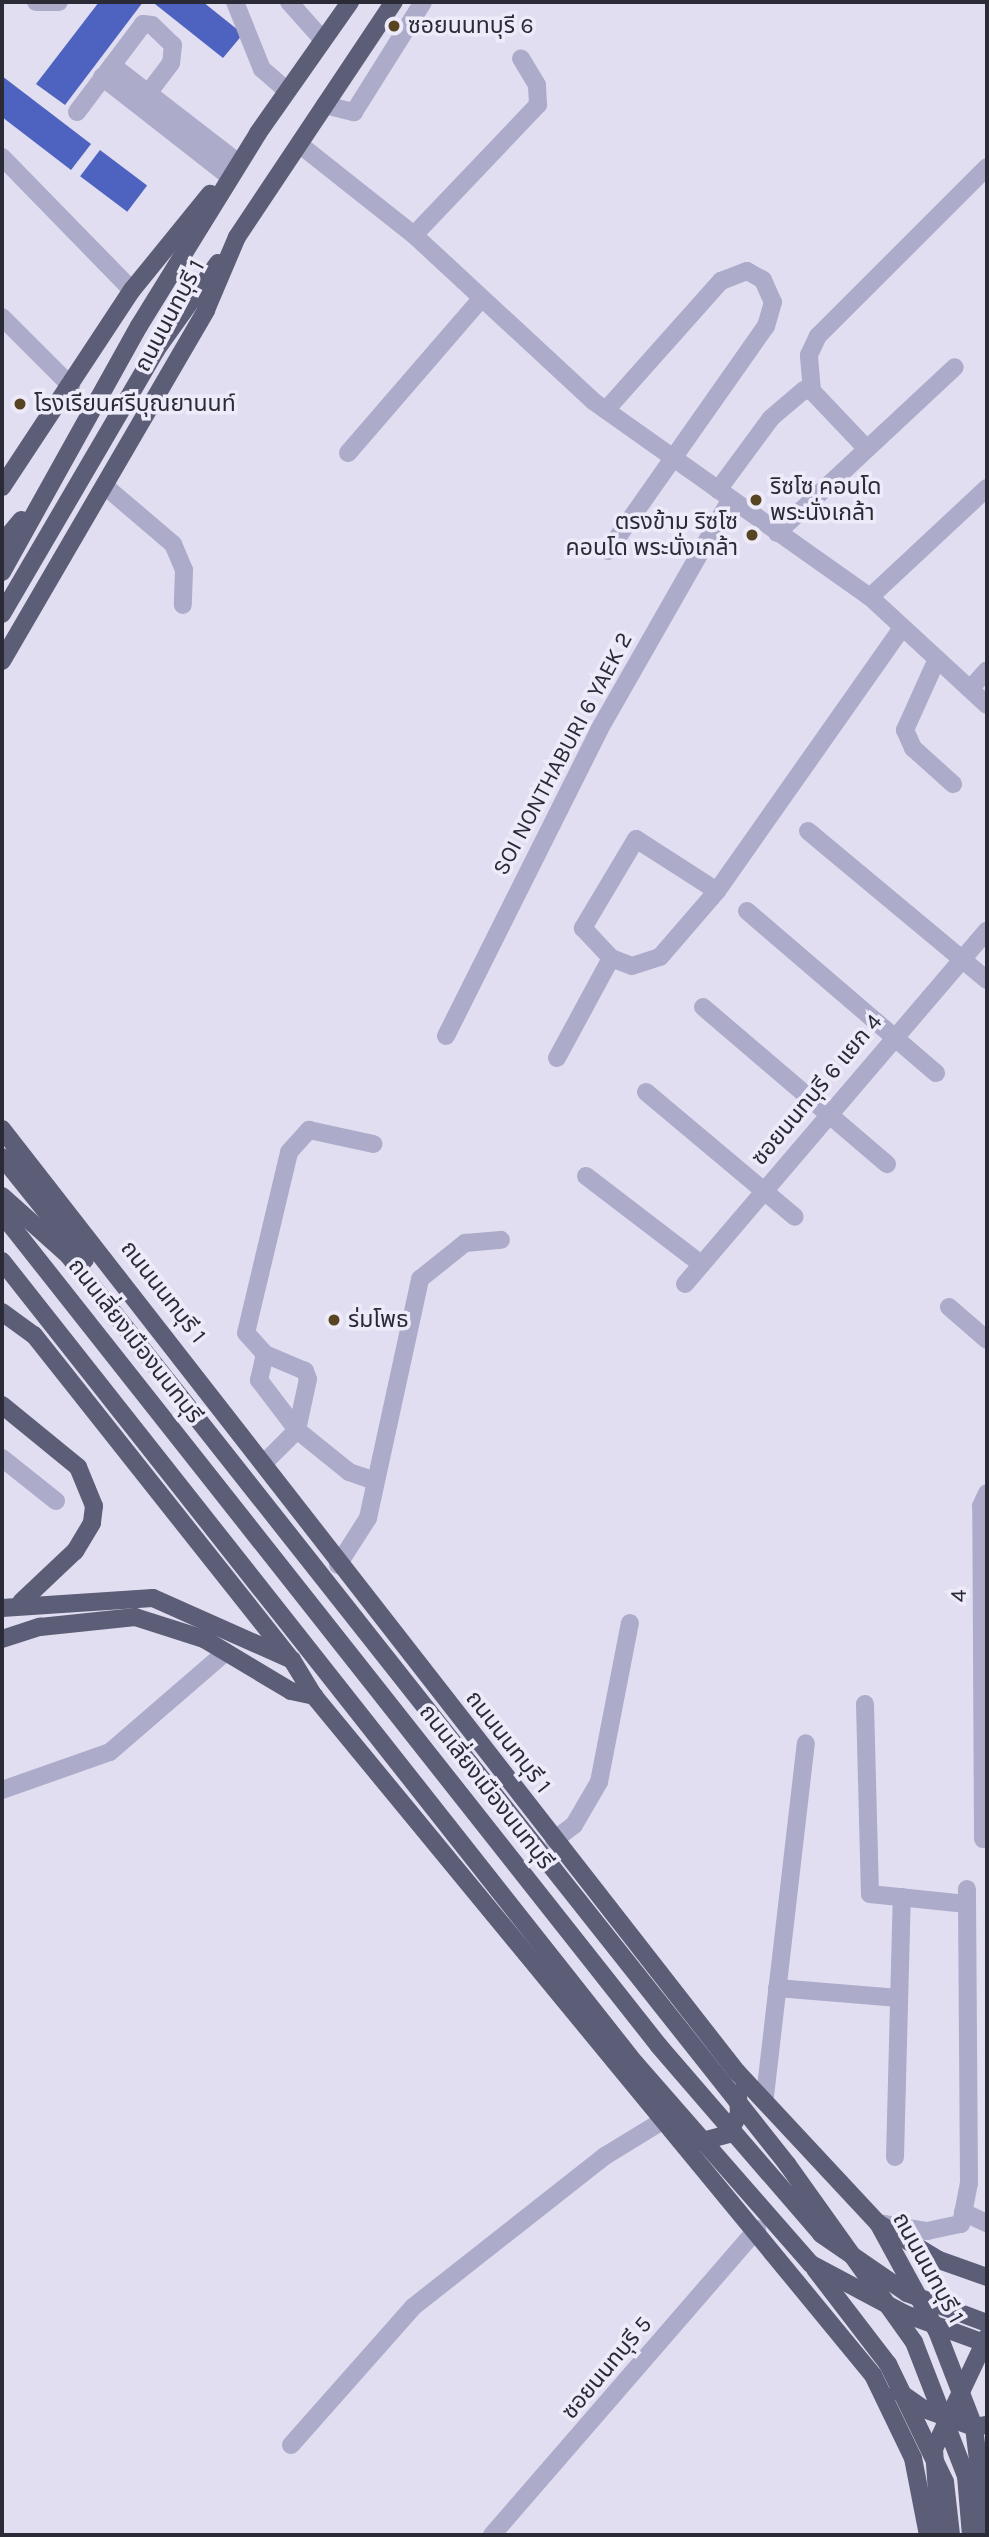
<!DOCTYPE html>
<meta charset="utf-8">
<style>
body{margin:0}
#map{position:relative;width:989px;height:2537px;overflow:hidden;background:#e1def1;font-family:Karla,"Noto Sans Thai",sans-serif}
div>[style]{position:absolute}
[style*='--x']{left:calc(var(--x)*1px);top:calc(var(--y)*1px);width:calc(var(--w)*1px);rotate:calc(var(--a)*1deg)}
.building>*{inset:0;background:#4e62c0;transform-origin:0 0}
.minor>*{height:18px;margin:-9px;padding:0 9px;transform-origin:9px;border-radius:9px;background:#acabc9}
.major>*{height:18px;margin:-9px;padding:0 9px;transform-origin:9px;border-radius:9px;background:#5c5e78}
.major-bridge>*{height:18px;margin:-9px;padding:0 9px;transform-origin:9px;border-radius:9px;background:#5c5e78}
.dots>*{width:19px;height:19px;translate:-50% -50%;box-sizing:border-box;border:4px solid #edebf9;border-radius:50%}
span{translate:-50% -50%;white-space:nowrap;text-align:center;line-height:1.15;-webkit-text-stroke:7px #edebf9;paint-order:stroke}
.poi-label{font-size:23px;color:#2a2b37}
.left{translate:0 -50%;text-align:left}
.right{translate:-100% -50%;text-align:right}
.street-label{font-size:23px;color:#2a2b37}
.frame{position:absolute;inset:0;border:4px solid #2a2b37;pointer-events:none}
</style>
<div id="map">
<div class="building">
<div style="clip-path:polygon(99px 2px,143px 2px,65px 105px,36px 84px)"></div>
<div style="clip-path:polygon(203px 2px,243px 34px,223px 58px,155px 4px)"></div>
<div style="clip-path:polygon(2px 76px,91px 144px,71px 170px,2px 117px)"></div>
<div style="left:100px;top:150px;width:59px;height:33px;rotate:37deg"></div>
</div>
<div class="minor">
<div style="--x:36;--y:2;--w:23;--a:0"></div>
<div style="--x:235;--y:2;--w:72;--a:68.1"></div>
<div style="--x:262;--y:69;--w:33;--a:41"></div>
<div style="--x:289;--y:2;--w:51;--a:48.2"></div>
<div style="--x:112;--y:65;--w:157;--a:37.7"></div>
<div style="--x:102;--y:77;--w:157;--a:38"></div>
<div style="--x:325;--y:105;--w:30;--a:14"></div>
<div style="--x:354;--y:112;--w:130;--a:-57.9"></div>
<div style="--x:77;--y:112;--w:110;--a:-53.1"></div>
<div style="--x:143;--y:24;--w:9;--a:6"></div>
<div style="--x:152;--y:25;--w:29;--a:44"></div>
<div style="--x:173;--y:45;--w:18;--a:96"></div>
<div style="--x:171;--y:63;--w:38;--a:127"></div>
<div style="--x:299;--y:144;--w:147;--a:38.4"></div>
<div style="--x:414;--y:235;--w:244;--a:42.8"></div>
<div style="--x:593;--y:401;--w:339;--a:35.3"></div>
<div style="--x:870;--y:597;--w:159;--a:42.7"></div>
<div style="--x:2;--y:157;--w:186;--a:45.7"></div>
<div style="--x:414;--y:235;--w:180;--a:-46.4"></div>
<div style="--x:538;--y:105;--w:20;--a:-93"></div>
<div style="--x:537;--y:85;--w:31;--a:-121"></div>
<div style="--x:2;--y:317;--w:98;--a:45"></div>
<div style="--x:606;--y:410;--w:173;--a:-48.3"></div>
<div style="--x:721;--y:281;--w:28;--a:-21"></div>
<div style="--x:747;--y:271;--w:18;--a:29"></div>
<div style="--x:763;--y:280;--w:24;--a:66"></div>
<div style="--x:773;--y:302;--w:25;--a:106"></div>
<div style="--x:766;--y:326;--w:275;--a:125.1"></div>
<div style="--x:867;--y:449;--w:80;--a:-133.5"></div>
<div style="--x:812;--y:391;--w:36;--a:-95"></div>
<div style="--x:809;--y:355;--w:21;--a:-65"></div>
<div style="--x:818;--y:336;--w:239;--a:-45"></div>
<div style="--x:348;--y:453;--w:203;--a:-49.2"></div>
<div style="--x:106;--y:487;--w:88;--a:40.4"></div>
<div style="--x:173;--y:544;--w:28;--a:67"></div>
<div style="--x:184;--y:570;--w:35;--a:92"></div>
<div style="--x:718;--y:490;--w:89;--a:-53.6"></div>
<div style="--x:771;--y:418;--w:43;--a:-40.3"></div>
<div style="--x:804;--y:390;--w:8;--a:7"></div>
<div style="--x:777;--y:533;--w:243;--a:-43"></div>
<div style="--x:870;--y:597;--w:160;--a:-43"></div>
<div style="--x:937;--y:659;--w:78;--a:114.3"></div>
<div style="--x:905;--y:730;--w:20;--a:66"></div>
<div style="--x:913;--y:748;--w:54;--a:42"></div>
<div style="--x:970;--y:689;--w:25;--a:-48"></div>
<div style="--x:808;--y:831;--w:233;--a:39.8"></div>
<div style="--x:717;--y:891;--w:96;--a:-147.3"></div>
<div style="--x:636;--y:839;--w:104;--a:120.8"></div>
<div style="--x:583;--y:928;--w:41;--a:47"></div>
<div style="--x:611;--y:958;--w:22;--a:21"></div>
<div style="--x:632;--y:966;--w:29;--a:-18"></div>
<div style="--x:660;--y:957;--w:87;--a:-49.2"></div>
<div style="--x:717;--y:891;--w:322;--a:-54.9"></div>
<div style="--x:747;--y:911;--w:249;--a:40.6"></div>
<div style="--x:703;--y:1007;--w:242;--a:40.5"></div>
<div style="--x:446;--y:1036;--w:342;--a:-63.4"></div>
<div style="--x:599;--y:730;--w:266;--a:-60.3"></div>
<div style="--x:557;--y:1058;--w:114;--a:-61.6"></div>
<div style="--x:646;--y:1092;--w:194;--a:40"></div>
<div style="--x:586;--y:1176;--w:145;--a:37.4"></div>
<div style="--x:685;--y:1284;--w:465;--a:-49.5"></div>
<div style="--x:949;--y:1307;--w:50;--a:41"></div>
<div style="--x:265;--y:1354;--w:27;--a:103"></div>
<div style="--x:259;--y:1380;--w:63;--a:52.8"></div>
<div style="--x:297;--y:1430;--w:67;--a:38.9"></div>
<div style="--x:349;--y:1472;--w:28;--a:19"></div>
<div style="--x:2;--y:1458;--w:69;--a:38.5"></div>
<div style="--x:264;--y:1463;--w:47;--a:-45"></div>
<div style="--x:297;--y:1430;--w:52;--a:-77.8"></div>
<div style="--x:308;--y:1379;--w:9;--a:-111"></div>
<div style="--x:305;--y:1371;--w:43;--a:-157"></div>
<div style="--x:265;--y:1354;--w:28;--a:-132"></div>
<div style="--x:246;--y:1333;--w:186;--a:-76.6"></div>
<div style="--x:289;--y:1152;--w:30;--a:-48"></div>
<div style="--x:309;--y:1130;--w:66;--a:12.2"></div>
<div style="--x:338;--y:1565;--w:56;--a:-57.4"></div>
<div style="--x:368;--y:1518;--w:245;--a:-77.7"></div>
<div style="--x:420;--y:1279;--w:58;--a:-38.7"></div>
<div style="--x:465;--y:1243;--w:36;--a:-5"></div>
<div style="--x:865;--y:1704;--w:190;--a:88.5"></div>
<div style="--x:870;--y:1894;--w:97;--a:5.9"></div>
<div style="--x:2;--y:1790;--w:114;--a:-19.4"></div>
<div style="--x:110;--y:1752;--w:153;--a:-40.8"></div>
<div style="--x:983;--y:1839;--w:333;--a:-90.3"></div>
<div style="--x:981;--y:1506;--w:14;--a:-65"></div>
<div style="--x:554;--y:1840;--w:25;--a:-37"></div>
<div style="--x:574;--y:1825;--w:50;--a:-59.8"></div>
<div style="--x:599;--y:1782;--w:162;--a:-79"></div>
<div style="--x:777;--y:1988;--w:122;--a:4.7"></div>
<div style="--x:765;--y:2096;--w:355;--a:-83.4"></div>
<div style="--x:895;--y:2157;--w:260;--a:-88.5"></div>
<div style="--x:963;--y:2212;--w:26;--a:25"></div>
<div style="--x:878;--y:2223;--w:50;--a:9.3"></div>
<div style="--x:927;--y:2231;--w:35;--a:-12"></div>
<div style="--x:961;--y:2224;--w:42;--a:-79"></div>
<div style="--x:969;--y:2183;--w:294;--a:-90.4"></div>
<div style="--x:291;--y:2445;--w:184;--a:-48.5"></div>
<div style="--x:413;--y:2307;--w:244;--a:-38.2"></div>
<div style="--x:605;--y:2156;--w:73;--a:-31.5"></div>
<div style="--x:492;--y:2535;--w:405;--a:-49.1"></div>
</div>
<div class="major">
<div style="--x:2;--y:487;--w:236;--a:-56.6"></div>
<div style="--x:132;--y:290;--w:124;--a:-50.9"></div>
<div style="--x:2;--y:543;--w:30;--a:-50"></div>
<div style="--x:2;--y:572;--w:282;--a:-60.9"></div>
<div style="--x:139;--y:326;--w:227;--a:-58.3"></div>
<div style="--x:258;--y:133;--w:160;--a:-54.9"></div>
<div style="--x:2;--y:614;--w:306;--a:-59.7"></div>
<div style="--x:156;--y:350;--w:107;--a:-54.5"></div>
<div style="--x:2;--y:661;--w:406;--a:-59.8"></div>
<div style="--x:206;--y:310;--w:79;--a:-67"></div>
<div style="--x:237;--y:237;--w:283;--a:-56.3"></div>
<div style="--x:2;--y:1129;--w:1196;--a:52.07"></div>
<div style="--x:737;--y:2072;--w:207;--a:47"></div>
<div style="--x:878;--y:2223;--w:123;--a:61.4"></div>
<div style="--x:937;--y:2331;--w:103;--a:68.9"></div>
<div style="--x:974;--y:2427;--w:109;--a:83.1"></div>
<div style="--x:2;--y:1157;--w:132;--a:51.1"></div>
<div style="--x:2;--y:1196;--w:89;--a:41.8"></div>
<div style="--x:68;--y:1255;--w:650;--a:51.68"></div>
<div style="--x:2;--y:1214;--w:1060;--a:51.7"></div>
<div style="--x:2;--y:1261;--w:1022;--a:51.72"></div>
<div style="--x:2;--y:1312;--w:39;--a:36"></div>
<div style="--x:34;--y:1335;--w:415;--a:51.6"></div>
<div style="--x:2;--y:1405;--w:98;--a:39.2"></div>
<div style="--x:78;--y:1467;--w:42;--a:67.7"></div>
<div style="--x:94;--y:1506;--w:17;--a:97"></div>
<div style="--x:92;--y:1523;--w:33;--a:121"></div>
<div style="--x:75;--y:1551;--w:74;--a:136.6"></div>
<div style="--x:2;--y:1608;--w:151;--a:-3.8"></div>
<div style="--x:153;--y:1598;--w:152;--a:24"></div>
<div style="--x:292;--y:1660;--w:42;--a:58.6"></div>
<div style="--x:314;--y:1696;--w:880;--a:50.54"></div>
<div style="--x:873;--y:2375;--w:92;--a:64.3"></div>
<div style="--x:913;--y:2458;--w:78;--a:79"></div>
<div style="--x:2;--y:1639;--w:40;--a:-18"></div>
<div style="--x:40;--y:1627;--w:96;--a:-6"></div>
<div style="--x:135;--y:1617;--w:72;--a:17.7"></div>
<div style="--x:204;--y:1639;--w:101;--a:30.9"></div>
<div style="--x:291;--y:1691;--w:24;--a:12"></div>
<div style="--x:690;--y:2138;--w:10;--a:24"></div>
<div style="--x:699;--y:2142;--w:30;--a:-15"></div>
<div style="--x:728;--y:2134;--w:23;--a:-61"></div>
<div style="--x:739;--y:2114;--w:21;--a:-93"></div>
<div style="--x:881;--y:2225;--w:68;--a:31.1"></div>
<div style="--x:939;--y:2260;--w:51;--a:19.5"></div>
<div style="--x:898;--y:2391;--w:32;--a:35"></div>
<div style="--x:924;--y:2409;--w:53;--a:19.8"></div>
<div style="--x:974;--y:2427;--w:13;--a:-9"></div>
<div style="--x:940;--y:2535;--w:86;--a:-94"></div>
<div style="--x:934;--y:2449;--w:124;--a:-64.7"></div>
</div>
<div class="major-bridge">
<div style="--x:471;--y:1765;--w:509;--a:51.62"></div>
<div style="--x:787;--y:2164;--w:219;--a:54.5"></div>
<div style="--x:914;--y:2342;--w:144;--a:68.8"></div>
<div style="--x:966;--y:2476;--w:59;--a:85.2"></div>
<div style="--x:659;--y:2046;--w:248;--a:49.2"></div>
<div style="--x:821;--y:2234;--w:104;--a:34.5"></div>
<div style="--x:907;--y:2293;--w:85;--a:20.6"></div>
<div style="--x:635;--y:2063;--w:267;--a:48.8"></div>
<div style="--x:811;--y:2264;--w:106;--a:28"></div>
<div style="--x:905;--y:2314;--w:87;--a:20.1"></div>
<div style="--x:815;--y:2269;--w:120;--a:52.5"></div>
<div style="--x:888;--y:2364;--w:131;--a:64.2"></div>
<div style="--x:945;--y:2482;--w:53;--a:83.5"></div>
</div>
<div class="dots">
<div style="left:394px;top:26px;background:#574421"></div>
<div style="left:20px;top:404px;background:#574421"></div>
<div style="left:756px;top:500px;background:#574421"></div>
<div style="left:752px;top:535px;background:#574421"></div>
<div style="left:334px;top:1320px;background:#574421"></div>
</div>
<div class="poi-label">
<span class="left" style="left:408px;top:26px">ซอยนนทบุรี 6</span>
<span class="left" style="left:34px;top:404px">โรงเรียนศรีบุณยานนท์</span>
<span class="left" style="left:770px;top:500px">ริซโซ คอนโด<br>พระนั่งเกล้า</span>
<span class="right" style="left:738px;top:535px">ตรงข้าม ริซโซ<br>คอนโด พระนั่งเกล้า</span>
<span class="left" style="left:348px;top:1320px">ร่มโพธ</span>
</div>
<div class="street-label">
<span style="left:170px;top:316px;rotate:-62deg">ถนนนนทบุรี 1</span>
<span style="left:563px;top:754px;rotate:-62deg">SOI NONTHABURI 6 YAEK 2</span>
<span style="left:817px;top:1090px;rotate:-50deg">ซอยนนทบุรี 6 แยก 4</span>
<span style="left:163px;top:1292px;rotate:52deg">ถนนนนทบุรี 1</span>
<span style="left:135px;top:1341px;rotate:52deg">ถนนเลี่ยงเมืองนนทบุรี</span>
<span style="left:959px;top:1596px;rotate:-91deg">4</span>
<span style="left:508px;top:1742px;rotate:52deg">ถนนนนทบุรี 1</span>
<span style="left:486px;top:1787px;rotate:52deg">ถนนเลี่ยงเมืองนนทบุรี</span>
<span style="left:928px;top:2268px;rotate:61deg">ถนนนนทบุรี 1</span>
<span style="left:607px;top:2368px;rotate:-50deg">ซอยนนทบุรี 5</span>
</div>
<div class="frame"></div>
</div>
